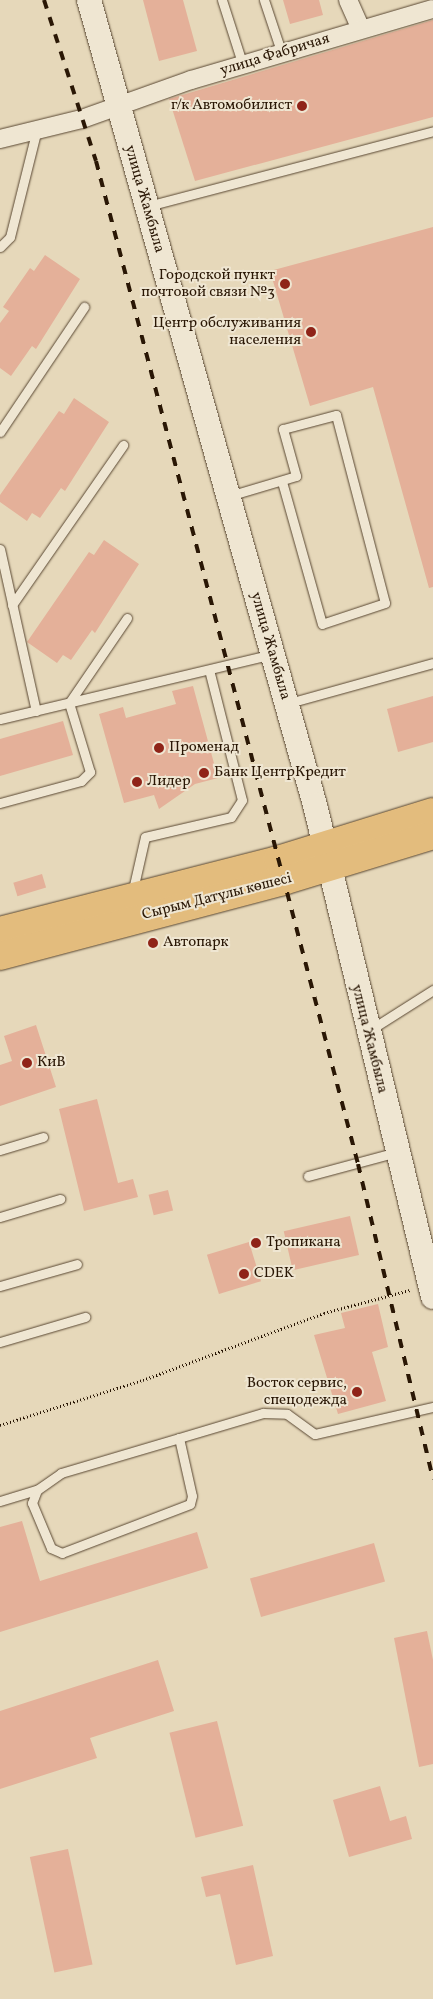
<!DOCTYPE html>
<meta charset="utf-8">
<style>
body{margin:0}
#map{position:relative;width:433px;height:1999px;overflow:hidden;background:#e6d8ba;font-family:Vollkorn,serif}
div>[style]{position:absolute}
[style*='--x']{left:calc(var(--x)*1px);top:calc(var(--y)*1px);width:calc(var(--w)*1px);rotate:calc(var(--a)*1deg)}
.building>*{inset:0;background:#e4b099;transform-origin:0 0}
.path>*{height:3px;margin-top:-1.5px;transform-origin:0;background:repeating-linear-gradient(90deg,#2a1705 0 1px,transparent 0 3.5px)}
.roads{filter:drop-shadow(0 0 1px #594732) drop-shadow(0 0 1px #594732)}
.lane>*{height:9px;margin:-4.5px;padding:0 4.5px;transform-origin:4.5px;border-radius:4.5px;background:#efe6d2}
.street>*{height:18px;margin:-9px;padding:0 9px;transform-origin:9px;border-radius:9px;background:#efe6d2}
.secondary>*{height:24px;margin:-12px;padding:0 12px;transform-origin:12px;border-radius:12px;background:#efe6d2}
.highway>*{height:28px;margin:-14px;padding:0 14px;transform-origin:14px;border-radius:14px;background:#e3bc7d}
.rail>*{height:4px;margin-top:-2px;transform-origin:0;background:repeating-linear-gradient(90deg,#2a1705 0 9px,transparent 0 18px)}
.dots>*{width:14px;height:14px;translate:-50% -50%;box-sizing:border-box;border:2px solid #efe6d2;border-radius:50%}
span{translate:-50% -50%;white-space:nowrap;text-align:center;line-height:1.15;-webkit-text-stroke:4px #efe6d2;paint-order:stroke}
.street-label{font-size:15px;color:#2a1705}
.poi-label{font-size:15px;color:#2a1705}
.right{translate:-100% -50%;text-align:right}
.left{translate:0 -50%;text-align:left}
</style>
<div id="map">
<div class="building">
<div style="clip-path:polygon(143px 0,183px 0,197px 51px,159px 61px)"></div>
<div style="clip-path:polygon(283px 0,319px 0,323px 15px,290px 24px)"></div>
<div style="clip-path:polygon(433px 20px,433px 117px,195px 181px,169px 99px)"></div>
<div style="clip-path:polygon(433px 227px,433px 587px,429px 588px,373px 387px,310px 406px,270px 271px)"></div>
<div style="clip-path:polygon(45px 255px,80px 279px,36px 349px,32px 346px,11px 376px,0 368px,0 323px,9px 311px,3px 307px,30px 268px,34px 271px)"></div>
<div style="clip-path:polygon(74px 398px,109px 422px,65px 491px,61px 488px,40px 518px,32px 513px,27px 521px,0 502px,0 495px,59px 411px,64px 414px)"></div>
<div style="clip-path:polygon(104px 540px,139px 564px,95px 633px,92px 630px,71px 660px,63px 655px,57px 663px,27px 642px,89px 552px,94px 555px)"></div>
<div style="clip-path:polygon(193px 686px,218px 778px,195px 784px,159px 809px,154px 795px,124px 803px,99px 714px,123px 707px,126px 718px,176px 704px,172px 691px)"></div>
<div style="clip-path:polygon(433px 696px,433px 742px,398px 752px,387px 709px)"></div>
<div style="clip-path:polygon(63px 721px,73px 755px,0 776px,0 739px)"></div>
<div style="left:42px;top:874px;width:14px;height:30px;rotate:73deg"></div>
<div style="clip-path:polygon(36px 1025px,56px 1087px,0 1106px,0 1065px,12px 1061px,4px 1036px)"></div>
<div style="clip-path:polygon(97px 1099px,118px 1183px,133px 1179px,138px 1197px,84px 1211px,59px 1109px)"></div>
<div style="left:168px;top:1190px;width:21px;height:20px;rotate:76deg"></div>
<div style="left:350px;top:1216px;width:40px;height:68px;rotate:77deg"></div>
<div style="left:249px;top:1242px;width:41px;height:44px;rotate:73deg"></div>
<div style="clip-path:polygon(378px 1304px,388px 1347px,372px 1352px,386px 1401px,338px 1414px,314px 1335px,345px 1328px,341px 1313px)"></div>
<div style="clip-path:polygon(22px 1521px,40px 1581px,197px 1532px,208px 1568px,0 1632px,0 1527px)"></div>
<div style="left:374px;top:1543px;width:40px;height:129px;rotate:74deg"></div>
<div style="clip-path:polygon(427px 1631px,433px 1660px,433px 1764px,419px 1767px,394px 1638px)"></div>
<div style="clip-path:polygon(158px 1660px,174px 1711px,90px 1738px,97px 1758px,0 1789px,0 1711px)"></div>
<div style="left:217px;top:1721px;width:108px;height:49px;rotate:76deg"></div>
<div style="clip-path:polygon(380px 1786px,390px 1821px,406px 1816px,412px 1839px,349px 1857px,333px 1800px)"></div>
<div style="left:68px;top:1849px;width:118px;height:39px;rotate:78deg"></div>
<div style="clip-path:polygon(253px 1865px,273px 1956px,236px 1965px,220px 1894px,206px 1897px,201px 1877px)"></div>
</div>
<div class="path">
<div style="--x:0;--y:1425;--w:150;--a:-17.5"></div>
<div style="--x:143;--y:1380;--w:193;--a:-20.3"></div>
<div style="--x:324;--y:1313;--w:89;--a:-15"></div>
</div>
<div class="roads">
<div class="lane">
<div style="--x:222;--y:0;--w:69;--a:72.3"></div>
<div style="--x:264;--y:0;--w:57;--a:71.6"></div>
<div style="--x:148;--y:206;--w:295;--a:-14.7"></div>
<div style="--x:0;--y:247;--w:14;--a:-45"></div>
<div style="--x:10;--y:237;--w:111;--a:-76"></div>
<div style="--x:0;--y:432;--w:151;--a:-56.1"></div>
<div style="--x:229;--y:496;--w:70;--a:-16.6"></div>
<div style="--x:296;--y:476;--w:49;--a:-105.5"></div>
<div style="--x:283;--y:429;--w:55;--a:-14.8"></div>
<div style="--x:336;--y:415;--w:194;--a:75.4"></div>
<div style="--x:385;--y:603;--w:66;--a:161.6"></div>
<div style="--x:322;--y:624;--w:148;--a:-105.7"></div>
<div style="--x:0;--y:549;--w:166;--a:77.5"></div>
<div style="--x:12;--y:605;--w:195;--a:-55.2"></div>
<div style="--x:289;--y:703;--w:149;--a:-15.5"></div>
<div style="--x:0;--y:719;--w:280;--a:-13.4"></div>
<div style="--x:0;--y:803;--w:84;--a:-15.2"></div>
<div style="--x:81;--y:781;--w:13;--a:-45"></div>
<div style="--x:90;--y:772;--w:72;--a:-106.9"></div>
<div style="--x:69;--y:703;--w:103;--a:-55.7"></div>
<div style="--x:132;--y:894;--w:58;--a:-77.2"></div>
<div style="--x:145;--y:837;--w:88;--a:-13.1"></div>
<div style="--x:231;--y:817;--w:20;--a:-57"></div>
<div style="--x:242;--y:800;--w:134;--a:-104.2"></div>
<div style="--x:370;--y:1030;--w:75;--a:-32.4"></div>
<div style="--x:0;--y:1150;--w:45;--a:-16.8"></div>
<div style="--x:308;--y:1176;--w:92;--a:-15.1"></div>
<div style="--x:0;--y:1217;--w:63;--a:-16.7"></div>
<div style="--x:0;--y:1286;--w:80;--a:-15.9"></div>
<div style="--x:0;--y:1342;--w:89;--a:-16.4"></div>
<div style="--x:179;--y:1438;--w:59;--a:77.4"></div>
<div style="--x:192;--y:1496;--w:8;--a:104"></div>
<div style="--x:190;--y:1504;--w:137;--a:159.1"></div>
<div style="--x:62;--y:1553;--w:12;--a:-156"></div>
<div style="--x:51;--y:1548;--w:49;--a:-112.9"></div>
<div style="--x:32;--y:1503;--w:14;--a:-69"></div>
<div style="--x:37;--y:1490;--w:29;--a:-35"></div>
<div style="--x:61;--y:1473;--w:123;--a:-16.5"></div>
<div style="--x:179;--y:1438;--w:88;--a:-16.6"></div>
<div style="--x:263;--y:1413;--w:24;--a:2"></div>
<div style="--x:287;--y:1414;--w:34;--a:36"></div>
<div style="--x:315;--y:1434;--w:121;--a:-12.9"></div>
<div style="--x:0;--y:1501;--w:39;--a:-17"></div>
</div>
<div class="street">
<div style="--x:348;--y:0;--w:32;--a:66"></div>
<div style="--x:0;--y:139;--w:84;--a:-13.7"></div>
<div style="--x:82;--y:119;--w:116;--a:-19.7"></div>
<div style="--x:191;--y:80;--w:252;--a:-16.4"></div>
</div>
<div class="secondary">
<div style="--x:89;--y:0;--w:836;--a:74.32"></div>
<div style="--x:315;--y:805;--w:506;--a:76.51"></div>
</div>
<div class="highway">
<div style="--x:0;--y:931;--w:287;--a:-14.3"></div>
<div style="--x:278;--y:860;--w:162;--a:-17.2"></div>
<div style="--x:0;--y:956;--w:293;--a:-14.8"></div>
<div style="--x:283;--y:881;--w:157;--a:-17"></div>
</div>
</div>
<div class="rail">
<div style="--x:44;--y:0;--w:169;--a:72.1"></div>
<div style="--x:96;--y:161;--w:1037;--a:75.36"></div>
<div style="--x:358;--y:1164;--w:324;--a:76.6"></div>
</div>
<div class="dots">
<div style="left:302px;top:106px;background:#8f2418"></div>
<div style="left:285px;top:284px;background:#8f2418"></div>
<div style="left:311px;top:332px;background:#8f2418"></div>
<div style="left:159px;top:748px;background:#8f2418"></div>
<div style="left:204px;top:773px;background:#8f2418"></div>
<div style="left:137px;top:782px;background:#8f2418"></div>
<div style="left:153px;top:943px;background:#8f2418"></div>
<div style="left:27px;top:1063px;background:#8f2418"></div>
<div style="left:256px;top:1243px;background:#8f2418"></div>
<div style="left:244px;top:1274px;background:#8f2418"></div>
<div style="left:357px;top:1392px;background:#8f2418"></div>
</div>
<div class="street-label">
<span style="left:275px;top:55px;rotate:-17deg">улица Фабричая</span>
<span style="left:144px;top:199px;rotate:74deg">улица Жамбыла</span>
<span style="left:270px;top:646px;rotate:74deg">улица Жамбыла</span>
<span style="left:217px;top:897px;rotate:-14deg">Сырым Датұлы көшесі</span>
<span style="left:369px;top:1039px;rotate:76deg">улица Жамбыла</span>
</div>
<div class="poi-label">
<span class="right" style="left:292px;top:106px">г/к Автомобилист</span>
<span class="right" style="left:275px;top:284px">Городской пункт<br>почтовой связи №3</span>
<span class="right" style="left:301px;top:332px">Центр обслуживания<br>наcеления</span>
<span class="left" style="left:169px;top:748px">Променад</span>
<span class="left" style="left:214px;top:773px">Банк ЦентрКредит</span>
<span class="left" style="left:147px;top:782px">Лидер</span>
<span class="left" style="left:163px;top:943px">Автопарк</span>
<span class="left" style="left:37px;top:1063px">КиВ</span>
<span class="left" style="left:266px;top:1243px">Тропикана</span>
<span class="left" style="left:254px;top:1274px">CDEK</span>
<span class="right" style="left:347px;top:1392px">Восток сервис,<br>спецодежда</span>
</div>
</div>
